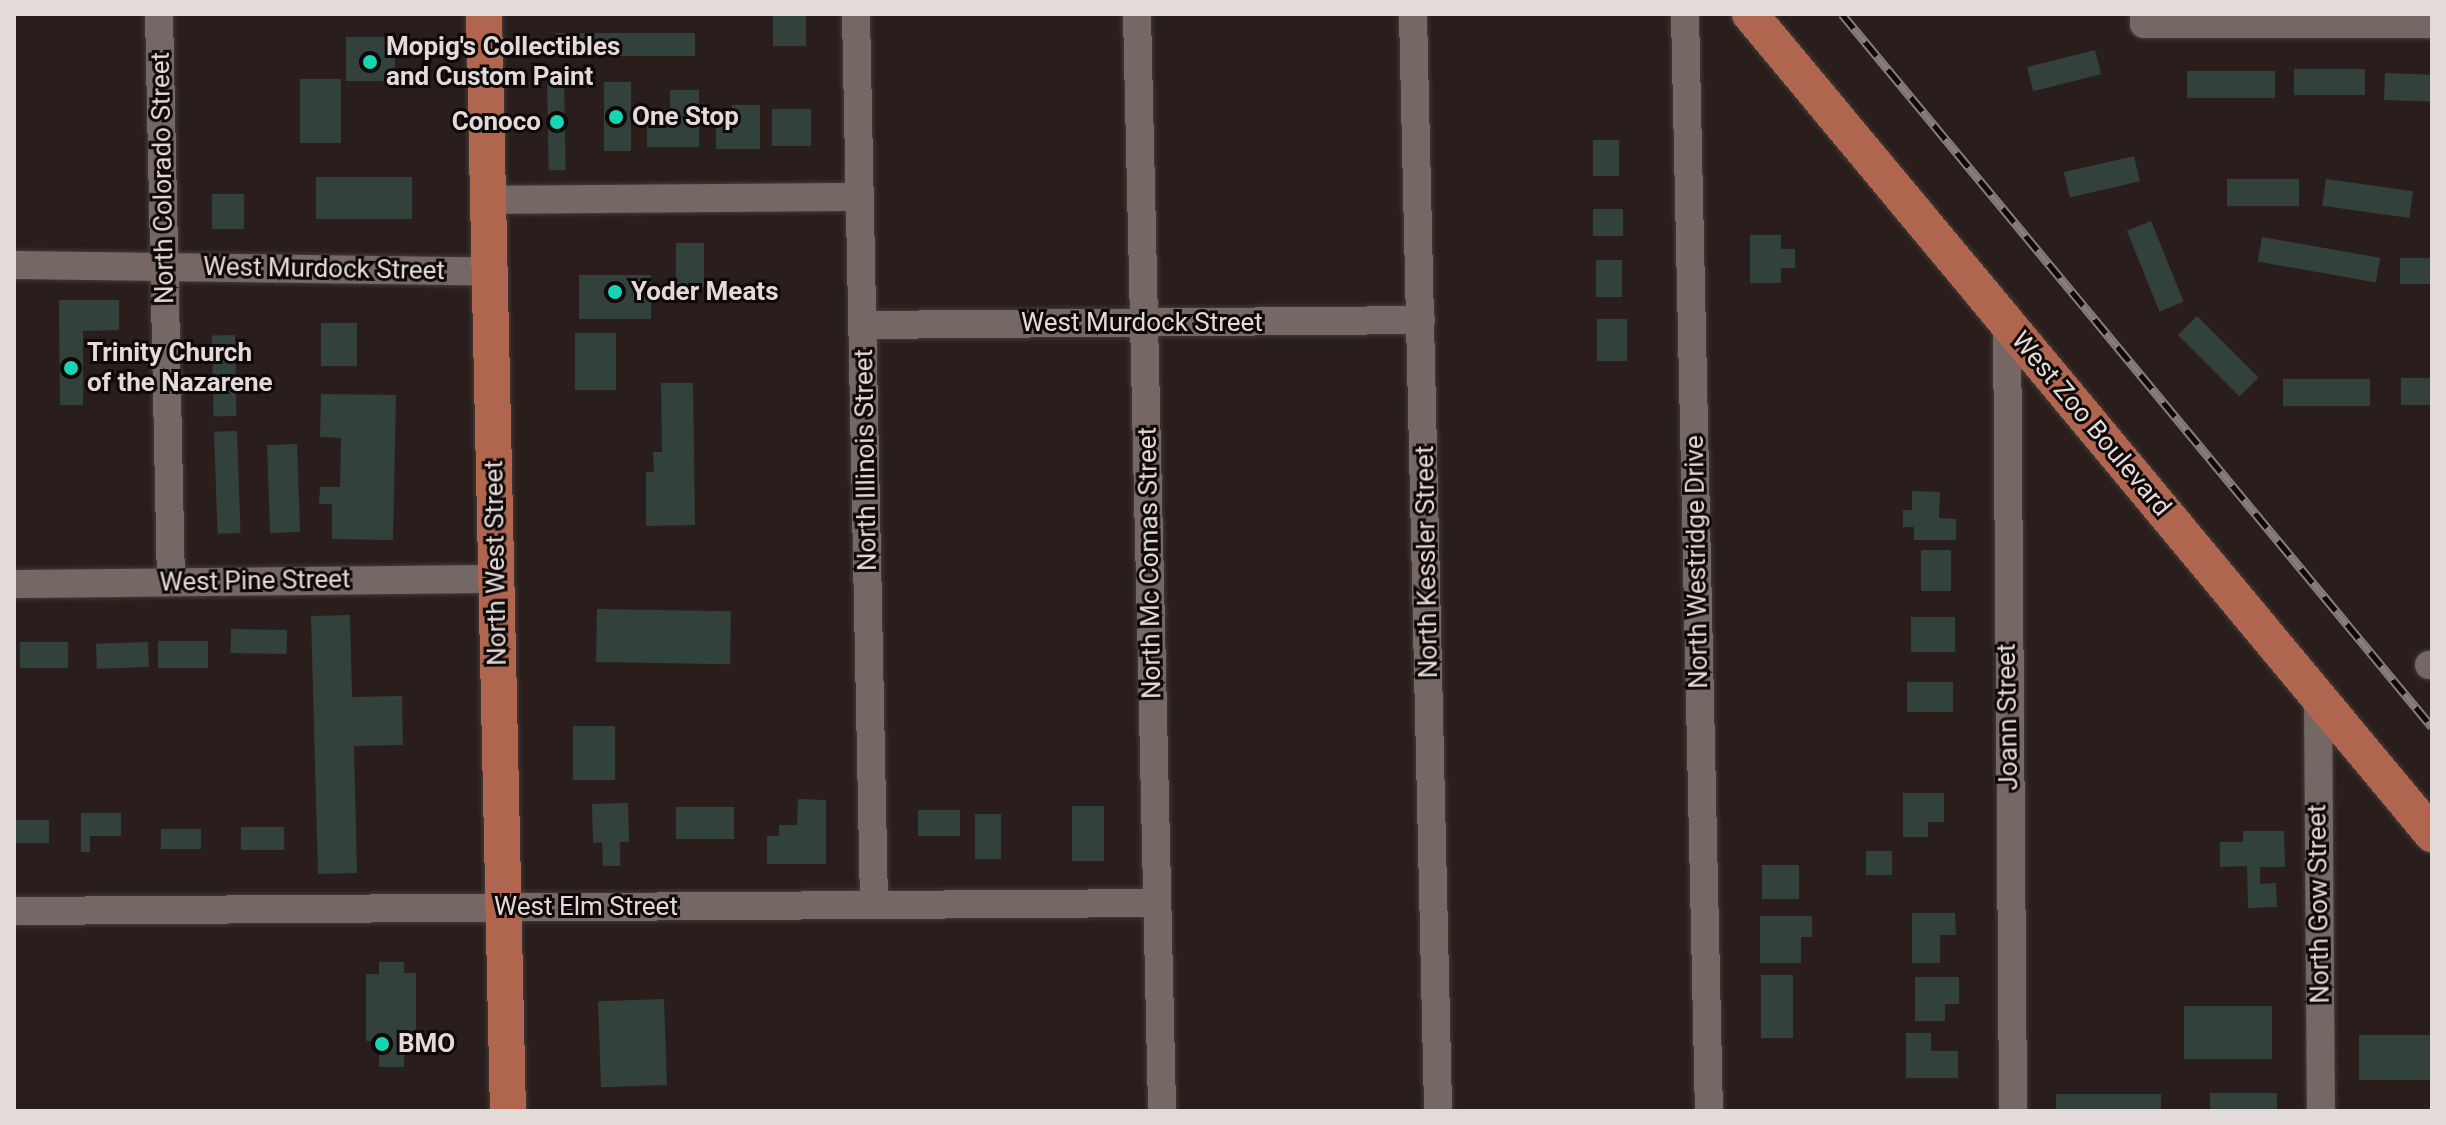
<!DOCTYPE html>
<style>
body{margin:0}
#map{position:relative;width:2446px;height:1125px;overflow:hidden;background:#291e1b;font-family:Roboto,sans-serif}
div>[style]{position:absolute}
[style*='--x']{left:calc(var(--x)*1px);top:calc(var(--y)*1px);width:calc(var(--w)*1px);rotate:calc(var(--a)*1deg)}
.building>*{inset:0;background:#33413d;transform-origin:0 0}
.roads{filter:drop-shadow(0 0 2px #443b39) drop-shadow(0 0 2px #443b39)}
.minor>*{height:28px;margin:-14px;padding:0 14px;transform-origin:14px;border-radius:14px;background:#756763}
.major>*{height:36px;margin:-18px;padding:0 18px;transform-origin:18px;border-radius:18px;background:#af654e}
.rail>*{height:9px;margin-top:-4.5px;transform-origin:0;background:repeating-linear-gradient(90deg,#0e0908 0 18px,#877d7b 0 36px);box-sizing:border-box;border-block:2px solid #877d7b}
.dots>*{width:22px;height:22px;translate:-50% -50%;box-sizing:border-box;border:4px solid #0e0908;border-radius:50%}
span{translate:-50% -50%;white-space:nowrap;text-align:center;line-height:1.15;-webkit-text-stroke:6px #0e0908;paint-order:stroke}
.poi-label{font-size:26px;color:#e3dbd9;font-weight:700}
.left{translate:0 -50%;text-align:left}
.right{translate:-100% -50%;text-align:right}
.street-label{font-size:26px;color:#e3dbd9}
.frame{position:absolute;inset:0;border:16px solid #e3dbd9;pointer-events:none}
</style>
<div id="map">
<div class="building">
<div style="left:773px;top:14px;width:33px;height:32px"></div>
<div style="left:555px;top:33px;width:140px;height:23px"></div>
<div style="left:346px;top:37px;width:49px;height:44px"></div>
<div style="left:2095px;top:50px;width:25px;height:70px;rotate:76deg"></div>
<div style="left:2294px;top:69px;width:71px;height:26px"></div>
<div style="left:2275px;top:71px;width:27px;height:88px;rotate:90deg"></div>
<div style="left:2385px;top:73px;width:47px;height:27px;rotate:2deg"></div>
<div style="left:564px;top:76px;width:94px;height:17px;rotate:89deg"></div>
<div style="left:300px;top:79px;width:41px;height:64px"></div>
<div style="left:604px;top:82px;width:27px;height:69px"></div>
<div style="clip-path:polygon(670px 90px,699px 90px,699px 147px,647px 147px,647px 120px,670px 120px)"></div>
<div style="clip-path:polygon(732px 105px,760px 105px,760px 149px,716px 149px,716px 119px,732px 119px)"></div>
<div style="left:772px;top:109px;width:39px;height:37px"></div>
<div style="left:1593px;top:140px;width:26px;height:36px"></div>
<div style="left:2134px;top:156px;width:26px;height:72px;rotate:77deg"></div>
<div style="left:316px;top:177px;width:96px;height:42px"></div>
<div style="left:2227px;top:179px;width:72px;height:27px"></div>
<div style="left:2326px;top:179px;width:88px;height:27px;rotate:8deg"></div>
<div style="left:212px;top:194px;width:32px;height:35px"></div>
<div style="left:1593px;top:209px;width:30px;height:27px"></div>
<div style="left:2151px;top:221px;width:87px;height:26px;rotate:68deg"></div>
<div style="clip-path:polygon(1750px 235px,1781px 235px,1781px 249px,1795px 249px,1795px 268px,1781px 268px,1781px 283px,1750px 283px)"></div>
<div style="left:2262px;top:237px;width:120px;height:25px;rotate:10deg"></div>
<div style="left:676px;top:243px;width:28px;height:44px"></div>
<div style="left:2400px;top:258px;width:32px;height:26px"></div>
<div style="left:1596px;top:260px;width:26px;height:37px"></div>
<div style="left:579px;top:275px;width:72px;height:44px"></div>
<div style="clip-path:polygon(59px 300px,119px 300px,119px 330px,83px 331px,83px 405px,60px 405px)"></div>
<div style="left:2197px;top:316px;width:87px;height:27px;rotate:45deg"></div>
<div style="left:1597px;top:319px;width:30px;height:42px"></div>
<div style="left:321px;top:323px;width:36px;height:43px"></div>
<div style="left:575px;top:333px;width:41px;height:57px"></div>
<div style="left:235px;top:335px;width:81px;height:23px;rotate:89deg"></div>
<div style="left:2401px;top:378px;width:31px;height:27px"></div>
<div style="left:2283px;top:379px;width:87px;height:27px"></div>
<div style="clip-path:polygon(661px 383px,693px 383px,695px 525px,646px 526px,646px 472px,654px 472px,653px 452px,662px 452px)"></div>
<div style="clip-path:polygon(321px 394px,396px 395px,393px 540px,332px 539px,332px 504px,319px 504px,320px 487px,340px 487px,341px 438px,320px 437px)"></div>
<div style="left:237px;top:431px;width:102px;height:23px;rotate:88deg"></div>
<div style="left:297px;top:444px;width:88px;height:30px;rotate:88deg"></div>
<div style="clip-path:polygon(1912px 491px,1940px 492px,1939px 518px,1956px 519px,1956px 540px,1914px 540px,1914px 527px,1903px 527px,1903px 510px,1912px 510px)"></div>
<div style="left:1921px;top:550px;width:30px;height:41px"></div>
<div style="left:597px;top:609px;width:134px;height:53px;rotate:1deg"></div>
<div style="clip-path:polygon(350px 615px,352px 697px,402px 696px,403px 745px,354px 746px,357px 873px,318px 874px,311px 616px)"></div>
<div style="left:1911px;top:617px;width:44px;height:35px"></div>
<div style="left:231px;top:629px;width:56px;height:24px;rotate:1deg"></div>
<div style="left:158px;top:641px;width:50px;height:27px"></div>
<div style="left:68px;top:642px;width:26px;height:48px;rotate:90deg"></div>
<div style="left:148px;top:642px;width:25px;height:52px;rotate:88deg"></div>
<div style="left:1907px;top:682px;width:46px;height:30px"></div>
<div style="left:573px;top:726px;width:42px;height:54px"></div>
<div style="clip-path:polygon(1903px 793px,1944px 793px,1944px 822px,1928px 822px,1928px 837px,1903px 837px)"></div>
<div style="clip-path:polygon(798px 799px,826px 800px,826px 864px,767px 864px,767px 836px,779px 836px,779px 825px,797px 825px)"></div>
<div style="clip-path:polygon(628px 803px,629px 842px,620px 842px,620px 866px,603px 866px,602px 842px,593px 843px,592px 804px)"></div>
<div style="left:1072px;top:806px;width:32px;height:55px"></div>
<div style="left:676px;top:807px;width:58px;height:32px"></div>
<div style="left:918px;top:810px;width:42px;height:26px"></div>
<div style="clip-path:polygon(81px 813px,121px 813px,121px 836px,90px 836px,90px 852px,81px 852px)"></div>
<div style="left:975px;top:814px;width:26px;height:45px"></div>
<div style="left:14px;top:820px;width:35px;height:23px"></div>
<div style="left:241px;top:827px;width:43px;height:23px"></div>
<div style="left:161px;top:829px;width:40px;height:20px"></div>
<div style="clip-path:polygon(2243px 831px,2284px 831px,2285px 867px,2260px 867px,2260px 884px,2276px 883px,2277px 907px,2248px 908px,2247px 866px,2220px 867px,2220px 842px,2243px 842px)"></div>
<div style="left:1866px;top:851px;width:26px;height:24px"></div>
<div style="left:1762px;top:865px;width:37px;height:34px"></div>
<div style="clip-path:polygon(1912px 913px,1955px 913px,1956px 935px,1940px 935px,1940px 963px,1912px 963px)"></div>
<div style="clip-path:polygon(1760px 916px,1812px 916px,1812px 937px,1801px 937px,1801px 963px,1760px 963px)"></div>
<div style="clip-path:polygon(379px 962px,404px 962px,404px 973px,416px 973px,416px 1040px,404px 1040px,404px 1067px,379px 1067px,379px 1041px,366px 1041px,366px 974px,379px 974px)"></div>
<div style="left:1761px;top:975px;width:32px;height:63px"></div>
<div style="clip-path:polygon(1915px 977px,1959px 977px,1959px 1004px,1945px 1004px,1945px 1021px,1915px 1021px)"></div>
<div style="left:664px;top:999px;width:86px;height:66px;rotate:88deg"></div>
<div style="left:2184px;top:1006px;width:88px;height:53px"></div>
<div style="clip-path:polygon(1906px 1033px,1931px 1033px,1931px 1051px,1958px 1051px,1958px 1078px,1906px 1078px)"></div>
<div style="left:2359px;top:1035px;width:73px;height:45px"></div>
<div style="left:2210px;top:1093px;width:67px;height:18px"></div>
<div style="left:2056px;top:1094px;width:105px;height:17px"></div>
</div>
<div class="roads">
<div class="minor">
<div style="--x:159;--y:14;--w:568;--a:88.79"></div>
<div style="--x:856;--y:14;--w:891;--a:88.84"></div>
<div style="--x:1137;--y:14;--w:1097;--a:88.69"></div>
<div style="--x:1413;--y:14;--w:1097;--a:88.69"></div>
<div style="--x:1685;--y:14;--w:1097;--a:88.75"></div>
<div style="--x:2144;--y:14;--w:10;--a:90"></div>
<div style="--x:2144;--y:24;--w:288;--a:0"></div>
<div style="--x:488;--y:200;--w:372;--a:-0.5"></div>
<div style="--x:14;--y:265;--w:476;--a:0.8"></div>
<div style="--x:2007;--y:323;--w:788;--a:89.56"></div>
<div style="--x:863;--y:325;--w:558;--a:-0.51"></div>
<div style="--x:14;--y:584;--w:482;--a:-0.6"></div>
<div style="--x:2429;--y:665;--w:3;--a:0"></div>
<div style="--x:2318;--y:697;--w:414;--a:89.6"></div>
<div style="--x:14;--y:911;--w:1143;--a:-0.4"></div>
</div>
<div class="major">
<div style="--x:484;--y:14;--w:1097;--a:88.75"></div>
<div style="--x:1750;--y:14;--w:1067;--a:50.25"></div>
</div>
</div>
<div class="rail">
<div style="--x:1842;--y:14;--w:925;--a:50.39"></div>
</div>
<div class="dots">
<div style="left:370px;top:62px;background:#15d5b3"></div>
<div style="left:616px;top:117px;background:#15d5b3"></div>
<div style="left:557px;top:122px;background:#15d5b3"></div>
<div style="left:615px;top:292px;background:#15d5b3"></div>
<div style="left:71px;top:368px;background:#15d5b3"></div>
<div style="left:382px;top:1044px;background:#15d5b3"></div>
</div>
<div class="poi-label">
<span class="left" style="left:386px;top:62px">Mopig's Collectibles<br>and Custom Paint</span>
<span class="left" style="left:632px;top:117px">One Stop</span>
<span class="right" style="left:541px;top:122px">Conoco</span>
<span class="left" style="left:631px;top:292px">Yoder Meats</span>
<span class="left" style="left:87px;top:368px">Trinity Church<br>of the Nazarene</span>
<span class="left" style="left:398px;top:1044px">BMO</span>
</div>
<div class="street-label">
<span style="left:163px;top:178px;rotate:-91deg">North Colorado Street</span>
<span style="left:324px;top:269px;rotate:1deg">West Murdock Street</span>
<span style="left:1142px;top:323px">West Murdock Street</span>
<span style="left:2091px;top:424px;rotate:50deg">West Zoo Boulevard</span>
<span style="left:866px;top:460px;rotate:-91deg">North Illinois Street</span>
<span style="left:1427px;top:562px;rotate:-91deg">North Kessler Street</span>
<span style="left:1697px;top:562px;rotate:-91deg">North Westridge Drive</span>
<span style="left:496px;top:563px;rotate:-91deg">North West Street</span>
<span style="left:1150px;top:563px;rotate:-91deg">North Mc Comas Street</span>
<span style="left:255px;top:581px;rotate:-1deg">West Pine Street</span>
<span style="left:2008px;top:717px;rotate:-91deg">Joann Street</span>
<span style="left:2319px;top:904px;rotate:-91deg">North Gow Street</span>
<span style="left:586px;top:907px">West Elm Street</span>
</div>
<div class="frame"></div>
</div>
